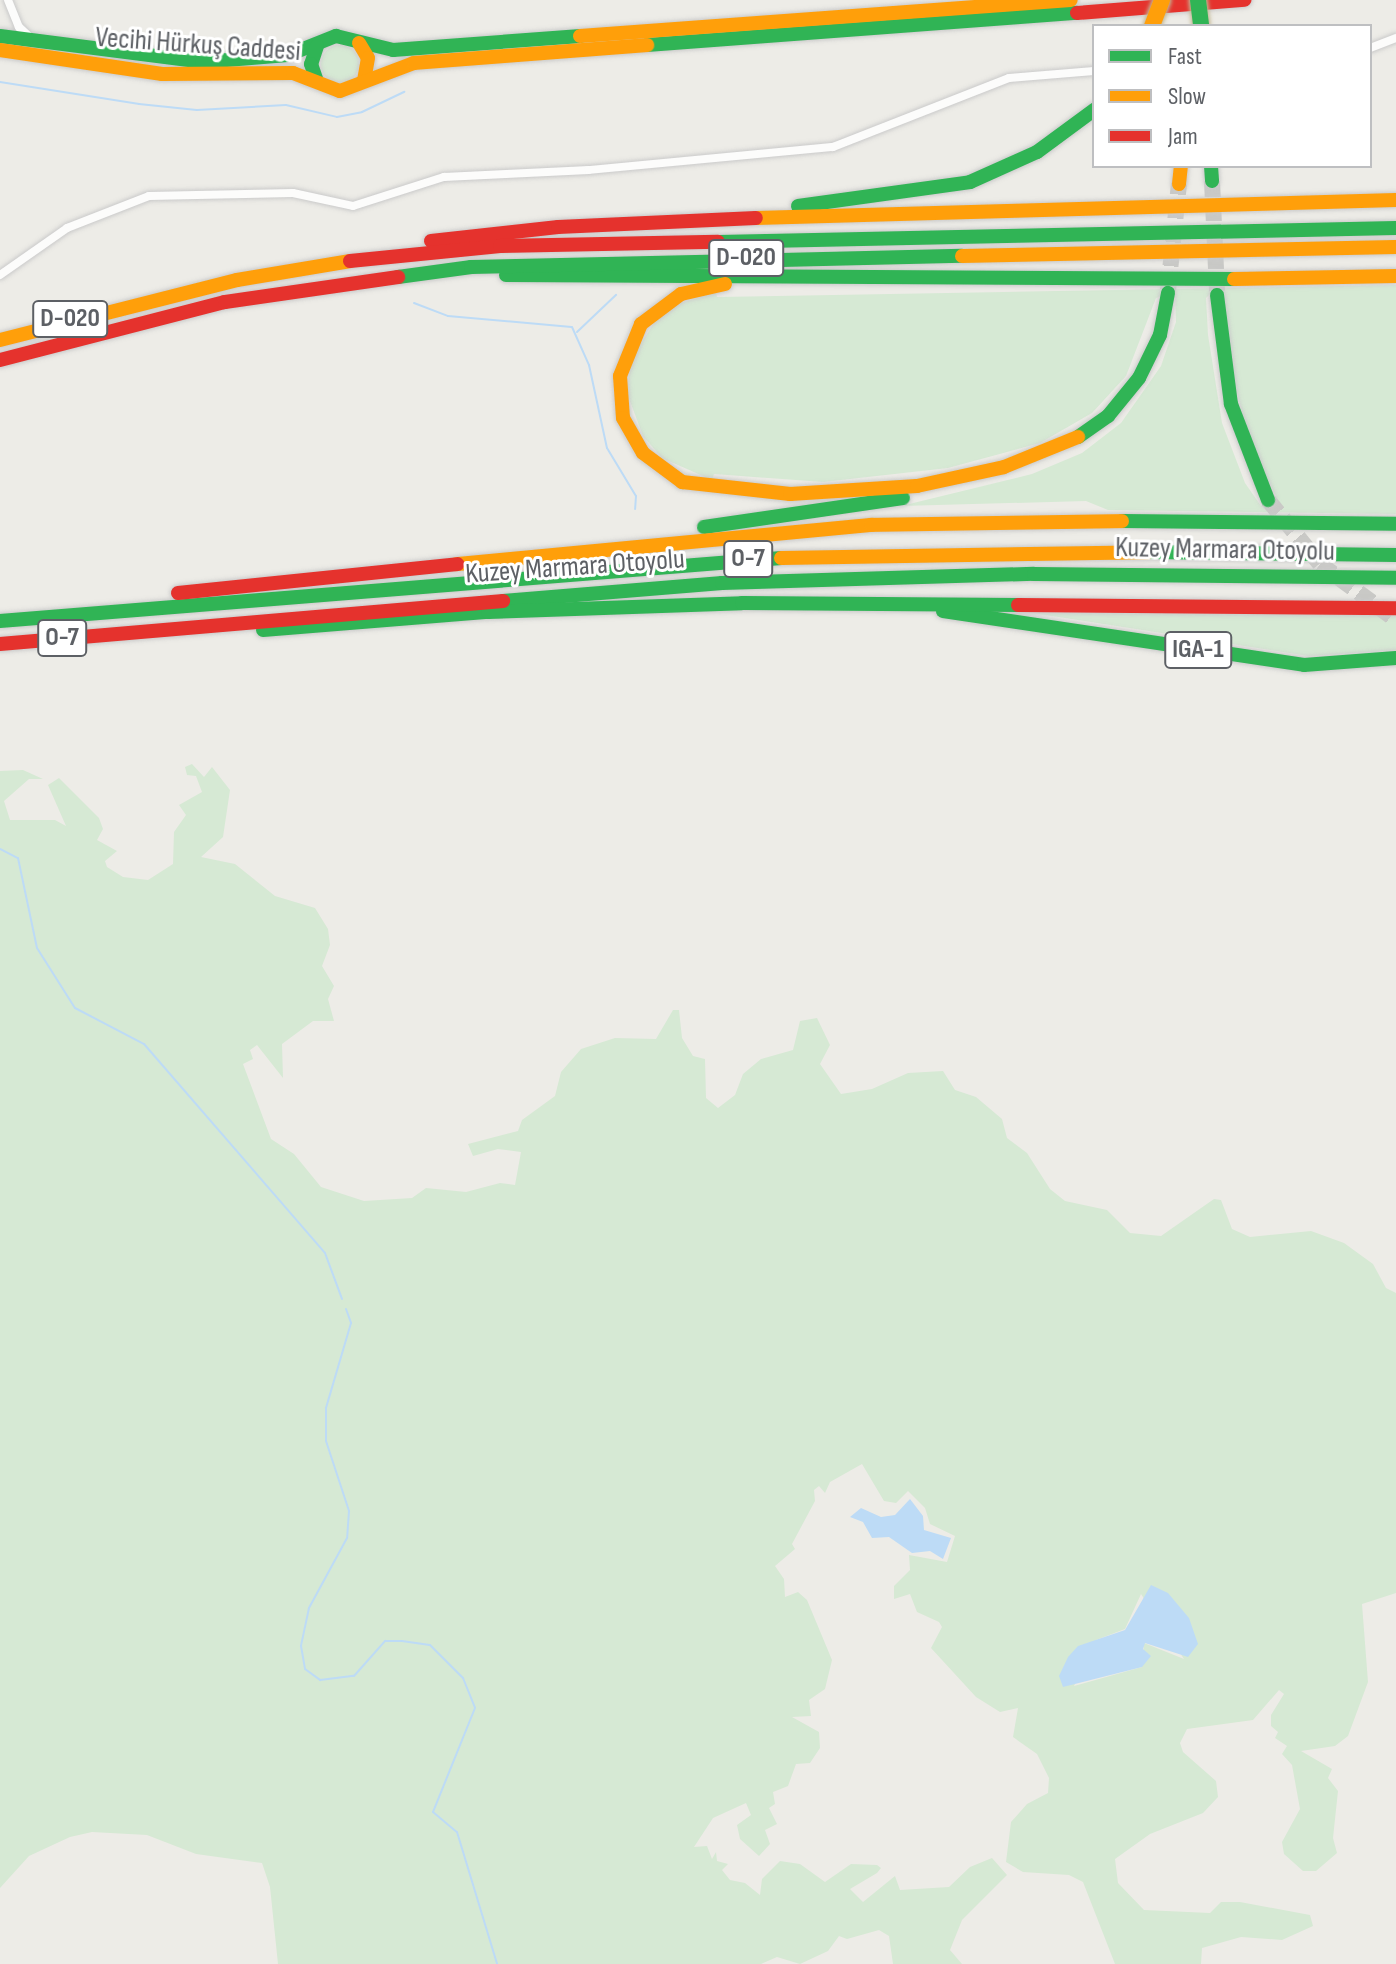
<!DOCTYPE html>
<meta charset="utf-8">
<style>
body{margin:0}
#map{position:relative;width:1396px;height:1964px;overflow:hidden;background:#edece7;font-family:"Sofia Sans Condensed",sans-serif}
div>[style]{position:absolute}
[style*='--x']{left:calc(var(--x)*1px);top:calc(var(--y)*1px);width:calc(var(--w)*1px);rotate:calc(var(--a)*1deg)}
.green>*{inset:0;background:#d6e9d4}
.round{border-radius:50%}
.water>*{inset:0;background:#bddbf6}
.stream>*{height:2px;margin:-1px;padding:0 1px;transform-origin:1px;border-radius:1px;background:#bddbf6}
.highway-tunnel>*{height:16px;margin-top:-8px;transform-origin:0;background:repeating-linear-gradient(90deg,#c9c9c6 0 16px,transparent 0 24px)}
.roads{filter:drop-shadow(0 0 2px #cacaca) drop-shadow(0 0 2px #cacaca)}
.street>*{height:8px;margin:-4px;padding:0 4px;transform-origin:4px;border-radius:4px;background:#fcfcfb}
.fast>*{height:14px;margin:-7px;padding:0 7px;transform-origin:7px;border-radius:7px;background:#30b455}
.slow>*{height:14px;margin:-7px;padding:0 7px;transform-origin:7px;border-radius:7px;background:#ff9f0a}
.jam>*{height:14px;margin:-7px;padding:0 7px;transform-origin:7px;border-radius:7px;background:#e5322d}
.bridges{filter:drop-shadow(0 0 2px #c4b895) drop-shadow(0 0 2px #c4b895)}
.fast-bridge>*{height:16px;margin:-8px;padding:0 8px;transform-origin:8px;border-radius:8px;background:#30b455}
.slow-bridge>*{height:16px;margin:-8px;padding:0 8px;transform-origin:8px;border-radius:8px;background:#ff9f0a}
span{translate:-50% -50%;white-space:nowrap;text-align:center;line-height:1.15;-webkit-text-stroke:6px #fff;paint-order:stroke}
.shield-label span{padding:2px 6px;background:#fff;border:2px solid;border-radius:6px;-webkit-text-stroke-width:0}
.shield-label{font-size:26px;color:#5d6065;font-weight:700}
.street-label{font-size:28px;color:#5d6065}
.legend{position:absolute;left:1092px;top:24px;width:280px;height:144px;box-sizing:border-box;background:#fff;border:2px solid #bebfc1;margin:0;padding:10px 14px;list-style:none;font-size:24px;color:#5d6065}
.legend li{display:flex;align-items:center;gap:16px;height:40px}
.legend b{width:40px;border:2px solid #bebfc1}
</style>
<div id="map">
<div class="green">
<div class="round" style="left:321px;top:45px;width:38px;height:38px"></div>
<div style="clip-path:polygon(evenodd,1396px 285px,1396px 514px,1108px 510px,1086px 501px,901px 506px,1032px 474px,1082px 453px,1121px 423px,1161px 366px,1176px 322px,1175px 292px,1156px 298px,1126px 376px,1092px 413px,1040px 443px,948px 468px,823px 482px,714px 474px,712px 480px,662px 458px,643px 436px,627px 393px,631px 359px,658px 317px,675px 305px,716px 292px,717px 297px,1396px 285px,1211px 293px,1250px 442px,1276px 496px,1261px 506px,1245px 483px,1222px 423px,1208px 335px,1206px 298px,1211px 293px)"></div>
<div style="clip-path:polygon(1033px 613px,1396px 614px,1396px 650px,1309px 656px)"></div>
<div style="clip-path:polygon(evenodd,192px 764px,204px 777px,212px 767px,230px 790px,223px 837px,201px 857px,235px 864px,275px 896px,315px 908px,328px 929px,330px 945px,322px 966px,334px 986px,328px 999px,334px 1021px,313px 1021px,282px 1044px,283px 1078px,257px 1045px,250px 1050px,253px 1059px,243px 1064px,271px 1139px,294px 1154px,321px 1187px,364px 1201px,412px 1198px,426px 1188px,466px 1192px,500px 1183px,515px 1185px,521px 1152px,498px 1149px,473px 1156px,468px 1144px,518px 1131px,522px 1120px,555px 1096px,561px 1072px,581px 1049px,615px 1038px,656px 1039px,673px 1010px,679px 1010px,682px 1038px,693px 1056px,705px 1059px,706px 1098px,718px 1108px,735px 1095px,743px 1074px,761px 1059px,793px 1050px,800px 1021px,817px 1018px,830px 1045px,820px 1064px,841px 1094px,872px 1089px,908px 1073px,943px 1071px,955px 1090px,976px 1097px,1002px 1119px,1007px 1138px,1027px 1153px,1050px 1189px,1065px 1201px,1107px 1210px,1130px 1233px,1161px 1236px,1214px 1199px,1221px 1200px,1232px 1229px,1250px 1237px,1311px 1231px,1344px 1243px,1373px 1264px,1386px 1288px,1396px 1293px,1396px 1593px,1362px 1604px,1368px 1682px,1348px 1736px,1335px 1746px,1301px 1751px,1332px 1769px,1328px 1778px,1338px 1791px,1333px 1838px,1337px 1853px,1316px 1871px,1303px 1871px,1284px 1854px,1282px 1842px,1300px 1809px,1292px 1765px,1282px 1754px,1287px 1746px,1275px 1738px,1278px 1732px,1271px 1726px,1271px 1715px,1284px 1694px,1279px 1690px,1253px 1720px,1187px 1729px,1180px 1743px,1183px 1752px,1216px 1781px,1218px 1797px,1203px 1813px,1150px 1834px,1115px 1859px,1118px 1883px,1144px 1910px,1210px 1913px,1221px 1902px,1240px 1902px,1310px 1915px,1313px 1926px,1282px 1940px,1241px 1937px,1202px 1948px,1201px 1964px,1115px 1964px,1083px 1882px,1069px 1875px,1023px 1872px,1006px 1862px,1011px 1822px,1027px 1804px,1048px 1793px,1049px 1778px,1037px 1754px,1013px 1737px,1018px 1708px,1000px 1712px,976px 1697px,931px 1648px,942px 1627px,939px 1622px,917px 1612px,910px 1594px,894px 1599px,894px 1586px,910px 1570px,909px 1555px,947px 1562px,955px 1536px,930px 1524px,925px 1508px,908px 1491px,896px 1503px,884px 1501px,862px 1464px,830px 1482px,825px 1493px,819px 1486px,814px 1490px,815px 1501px,792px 1544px,795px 1549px,775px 1566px,784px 1579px,785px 1597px,798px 1592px,807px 1600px,832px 1660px,825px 1689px,809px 1700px,811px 1716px,792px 1717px,819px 1732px,820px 1748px,810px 1763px,796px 1764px,788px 1786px,773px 1792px,775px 1804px,769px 1808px,777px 1824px,765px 1830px,770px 1844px,759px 1856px,740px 1839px,737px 1825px,751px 1815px,746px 1803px,713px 1818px,694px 1847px,707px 1846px,712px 1859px,716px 1852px,717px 1861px,728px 1864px,722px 1870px,730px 1880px,745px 1883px,760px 1895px,762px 1879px,780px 1861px,800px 1864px,825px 1882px,851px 1864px,877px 1865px,881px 1868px,877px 1873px,850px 1889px,863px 1902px,895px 1876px,900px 1890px,949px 1887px,970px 1867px,992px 1858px,1007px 1875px,962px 1920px,950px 1950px,962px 1964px,893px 1964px,889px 1936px,879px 1930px,847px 1939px,839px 1936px,828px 1951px,800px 1964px,777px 1957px,761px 1964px,278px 1964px,270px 1887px,262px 1863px,196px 1854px,147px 1835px,92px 1832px,70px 1837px,29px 1856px,0 1888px,0 771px,23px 770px,43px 779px,29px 779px,4px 801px,10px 820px,55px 820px,66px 826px,48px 785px,59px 778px,99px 818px,103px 829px,97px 840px,117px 851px,105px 861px,107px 867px,123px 877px,148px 880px,173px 864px,174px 832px,186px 815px,179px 805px,202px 792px,196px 776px,187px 775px,185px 767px,192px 764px,1141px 1594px,1184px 1659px,1144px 1643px,1142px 1667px,1074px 1686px,1096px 1640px,1125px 1629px,1141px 1594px)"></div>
</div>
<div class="water">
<div style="clip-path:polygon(910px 1499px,923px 1516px,924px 1530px,951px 1538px,943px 1559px,930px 1551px,912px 1553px,889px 1537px,872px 1538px,863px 1522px,850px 1517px,861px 1508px,881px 1517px,895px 1515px)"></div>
<div style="clip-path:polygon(1151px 1585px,1168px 1593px,1189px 1618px,1198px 1644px,1188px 1657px,1145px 1643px,1143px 1649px,1151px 1656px,1142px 1667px,1063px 1687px,1059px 1676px,1068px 1657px,1078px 1646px,1125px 1630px)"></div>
</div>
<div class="stream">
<div style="--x:0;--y:82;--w:141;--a:9"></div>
<div style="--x:139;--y:104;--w:58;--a:5.9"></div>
<div style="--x:197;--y:110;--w:89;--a:-3.2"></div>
<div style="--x:286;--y:105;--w:52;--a:13.2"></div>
<div style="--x:337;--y:117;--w:25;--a:-11"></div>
<div style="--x:362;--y:112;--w:47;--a:-25.5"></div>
<div style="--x:414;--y:303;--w:36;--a:21"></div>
<div style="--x:448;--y:316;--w:124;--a:5.1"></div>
<div style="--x:572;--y:327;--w:42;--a:65.9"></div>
<div style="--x:589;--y:365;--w:85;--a:77.8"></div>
<div style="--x:607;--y:448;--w:56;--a:58.9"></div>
<div style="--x:636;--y:496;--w:13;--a:94"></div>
<div style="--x:577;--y:332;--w:54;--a:-43.5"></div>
<div style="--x:0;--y:849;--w:20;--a:27"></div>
<div style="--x:18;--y:858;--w:92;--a:78.1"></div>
<div style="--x:37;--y:948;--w:71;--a:57.7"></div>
<div style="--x:75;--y:1008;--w:78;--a:27.6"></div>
<div style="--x:144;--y:1044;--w:276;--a:49.1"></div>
<div style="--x:325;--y:1253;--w:49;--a:69.7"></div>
<div style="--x:346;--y:1309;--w:15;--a:70"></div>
<div style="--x:351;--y:1323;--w:89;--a:106.4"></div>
<div style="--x:326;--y:1408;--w:33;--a:90"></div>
<div style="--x:326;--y:1441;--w:74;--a:71.8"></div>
<div style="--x:349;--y:1511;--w:27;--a:94"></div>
<div style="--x:347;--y:1538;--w:80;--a:118.5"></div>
<div style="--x:309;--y:1608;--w:39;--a:102"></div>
<div style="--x:301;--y:1646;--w:23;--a:80"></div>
<div style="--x:305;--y:1669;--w:19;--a:36"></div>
<div style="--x:320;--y:1680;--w:34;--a:-7"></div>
<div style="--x:354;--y:1676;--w:47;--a:-48.5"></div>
<div style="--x:385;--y:1641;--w:17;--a:0"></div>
<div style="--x:402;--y:1641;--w:28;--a:8"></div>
<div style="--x:430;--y:1645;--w:47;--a:45"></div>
<div style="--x:463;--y:1678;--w:32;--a:68"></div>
<div style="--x:475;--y:1708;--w:112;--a:112"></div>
<div style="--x:433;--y:1812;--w:31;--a:40"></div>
<div style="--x:457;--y:1832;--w:138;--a:73.1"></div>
</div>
<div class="highway-tunnel">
<div style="--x:1212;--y:181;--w:110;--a:87.4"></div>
<div style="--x:1168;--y:290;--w:107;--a:-84.1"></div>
<div style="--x:1268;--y:500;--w:82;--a:50.9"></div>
<div style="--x:1320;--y:564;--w:94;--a:36.4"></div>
</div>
<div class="roads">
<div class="street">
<div style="--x:8;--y:0;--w:29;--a:68"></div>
<div style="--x:19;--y:27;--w:18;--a:43"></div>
<div style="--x:1370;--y:48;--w:28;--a:-21"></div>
<div style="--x:0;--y:275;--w:82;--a:-35"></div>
<div style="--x:67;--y:228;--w:88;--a:-21.3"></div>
<div style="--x:149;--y:196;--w:144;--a:-1.2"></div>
<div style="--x:293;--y:193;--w:61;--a:12.2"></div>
<div style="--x:353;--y:206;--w:96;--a:-17.7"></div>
<div style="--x:444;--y:177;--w:145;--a:-2.8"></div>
<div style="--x:589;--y:170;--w:245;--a:-5.4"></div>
<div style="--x:833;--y:147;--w:189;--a:-21.4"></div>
<div style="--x:1009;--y:78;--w:85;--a:-4.7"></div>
</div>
<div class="fast">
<div style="--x:0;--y:36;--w:204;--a:7.3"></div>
<div style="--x:202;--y:62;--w:86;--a:-4.7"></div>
<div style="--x:288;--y:55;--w:52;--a:-21.6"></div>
<div style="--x:336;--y:36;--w:59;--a:13.8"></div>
<div style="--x:393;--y:50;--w:188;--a:-4.3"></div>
<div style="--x:647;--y:45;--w:431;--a:-4.3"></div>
<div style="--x:317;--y:46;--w:19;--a:108"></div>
<div style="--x:311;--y:64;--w:18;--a:71"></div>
<div style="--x:1211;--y:166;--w:15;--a:86"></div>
<div style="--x:798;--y:206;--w:174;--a:-7.9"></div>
<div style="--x:970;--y:182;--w:73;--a:-24.1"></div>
<div style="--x:1037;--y:152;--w:71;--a:-36.4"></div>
<div style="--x:718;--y:242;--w:678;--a:-1.18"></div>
<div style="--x:506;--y:275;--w:728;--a:0.31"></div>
<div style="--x:398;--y:277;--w:74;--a:-7.8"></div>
<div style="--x:471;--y:267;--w:491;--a:-1.3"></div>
<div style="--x:1217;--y:295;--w:110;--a:82.7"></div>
<div style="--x:1231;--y:404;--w:103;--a:68.9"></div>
<div style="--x:1078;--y:437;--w:37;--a:-35"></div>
<div style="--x:1108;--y:416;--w:49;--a:-50.8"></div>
<div style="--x:1139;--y:378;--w:48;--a:-64"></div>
<div style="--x:1160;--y:335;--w:43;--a:-79.2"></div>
<div style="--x:1122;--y:521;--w:274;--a:0.6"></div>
<div style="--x:704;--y:527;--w:201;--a:-8.3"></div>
<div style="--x:1148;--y:552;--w:248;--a:0.7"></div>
<div style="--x:503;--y:601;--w:220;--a:-4.7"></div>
<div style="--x:722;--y:583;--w:312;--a:-1.7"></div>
<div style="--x:1034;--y:574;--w:362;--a:0.6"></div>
<div style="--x:943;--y:611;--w:365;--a:8.5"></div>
<div style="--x:1304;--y:665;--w:92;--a:-4.4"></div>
<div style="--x:0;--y:621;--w:784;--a:-4.61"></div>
<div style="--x:263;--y:630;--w:226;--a:-4.6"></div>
<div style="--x:488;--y:612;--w:254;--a:-2"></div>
<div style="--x:742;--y:603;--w:276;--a:0.4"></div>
</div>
<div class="slow">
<div style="--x:580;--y:36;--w:492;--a:-4.2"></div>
<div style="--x:359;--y:43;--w:17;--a:59"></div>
<div style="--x:368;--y:58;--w:22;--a:100"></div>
<div style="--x:0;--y:50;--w:164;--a:8.4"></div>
<div style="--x:162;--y:74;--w:131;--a:-0.4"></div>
<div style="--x:293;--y:73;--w:50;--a:21"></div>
<div style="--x:340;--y:91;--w:79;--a:-20.7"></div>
<div style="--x:414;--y:63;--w:234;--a:-4.4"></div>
<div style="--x:1179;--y:184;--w:18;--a:-84"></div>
<div style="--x:756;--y:218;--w:640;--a:-1.61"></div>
<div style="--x:962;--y:256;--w:434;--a:-1.2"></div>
<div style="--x:1234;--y:279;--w:162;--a:-1.1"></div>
<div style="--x:725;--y:284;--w:45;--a:167.2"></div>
<div style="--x:681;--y:294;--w:50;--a:143.1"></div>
<div style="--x:641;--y:324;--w:56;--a:112"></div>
<div style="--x:620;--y:376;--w:42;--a:85.9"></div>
<div style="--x:623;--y:418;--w:40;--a:60.3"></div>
<div style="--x:643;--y:453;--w:49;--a:36.6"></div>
<div style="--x:682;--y:482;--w:109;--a:6.3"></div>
<div style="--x:790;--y:494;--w:127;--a:-3.6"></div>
<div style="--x:917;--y:486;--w:89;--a:-12.3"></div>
<div style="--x:1004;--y:467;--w:80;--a:-22.1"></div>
<div style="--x:0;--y:340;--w:244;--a:-14.2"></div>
<div style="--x:237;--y:280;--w:115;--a:-9.5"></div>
<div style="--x:781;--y:558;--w:367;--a:-0.9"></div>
<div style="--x:457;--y:564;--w:416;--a:-5.4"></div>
<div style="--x:871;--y:525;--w:251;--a:-0.9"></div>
</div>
<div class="jam">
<div style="--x:1077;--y:13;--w:168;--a:-4.5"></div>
<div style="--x:431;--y:241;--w:128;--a:-6.3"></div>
<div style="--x:558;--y:227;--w:198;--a:-2.6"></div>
<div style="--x:350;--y:261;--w:151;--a:-5.7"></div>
<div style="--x:500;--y:246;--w:218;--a:-1.1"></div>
<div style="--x:0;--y:360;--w:232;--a:-14.5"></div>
<div style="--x:225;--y:302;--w:175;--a:-8.2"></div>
<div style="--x:178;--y:593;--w:281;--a:-5.9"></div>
<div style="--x:1018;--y:605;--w:378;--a:0.5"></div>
<div style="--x:0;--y:644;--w:505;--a:-4.89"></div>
</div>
</div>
<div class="bridges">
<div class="fast-bridge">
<div style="--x:1198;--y:0;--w:26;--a:83"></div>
</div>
<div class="slow-bridge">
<div style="--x:1152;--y:26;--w:28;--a:-69"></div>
</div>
</div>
<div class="shield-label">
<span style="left:746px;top:258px">D-020</span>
<span style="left:70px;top:319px">D-020</span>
<span style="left:748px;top:559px">O-7</span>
<span style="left:62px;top:638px">O-7</span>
<span style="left:1198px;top:650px">IGA-1</span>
</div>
<div class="street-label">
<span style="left:198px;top:45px;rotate:4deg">Vecihi Hürkuş Caddesi</span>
<span style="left:1225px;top:550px;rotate:1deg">Kuzey Marmara Otoyolu</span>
<span style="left:575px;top:567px;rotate:-4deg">Kuzey Marmara Otoyolu</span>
</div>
<ul class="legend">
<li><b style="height:10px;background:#30b455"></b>Fast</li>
<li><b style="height:10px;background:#ff9f0a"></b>Slow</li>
<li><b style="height:10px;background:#e5322d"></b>Jam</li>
</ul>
</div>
